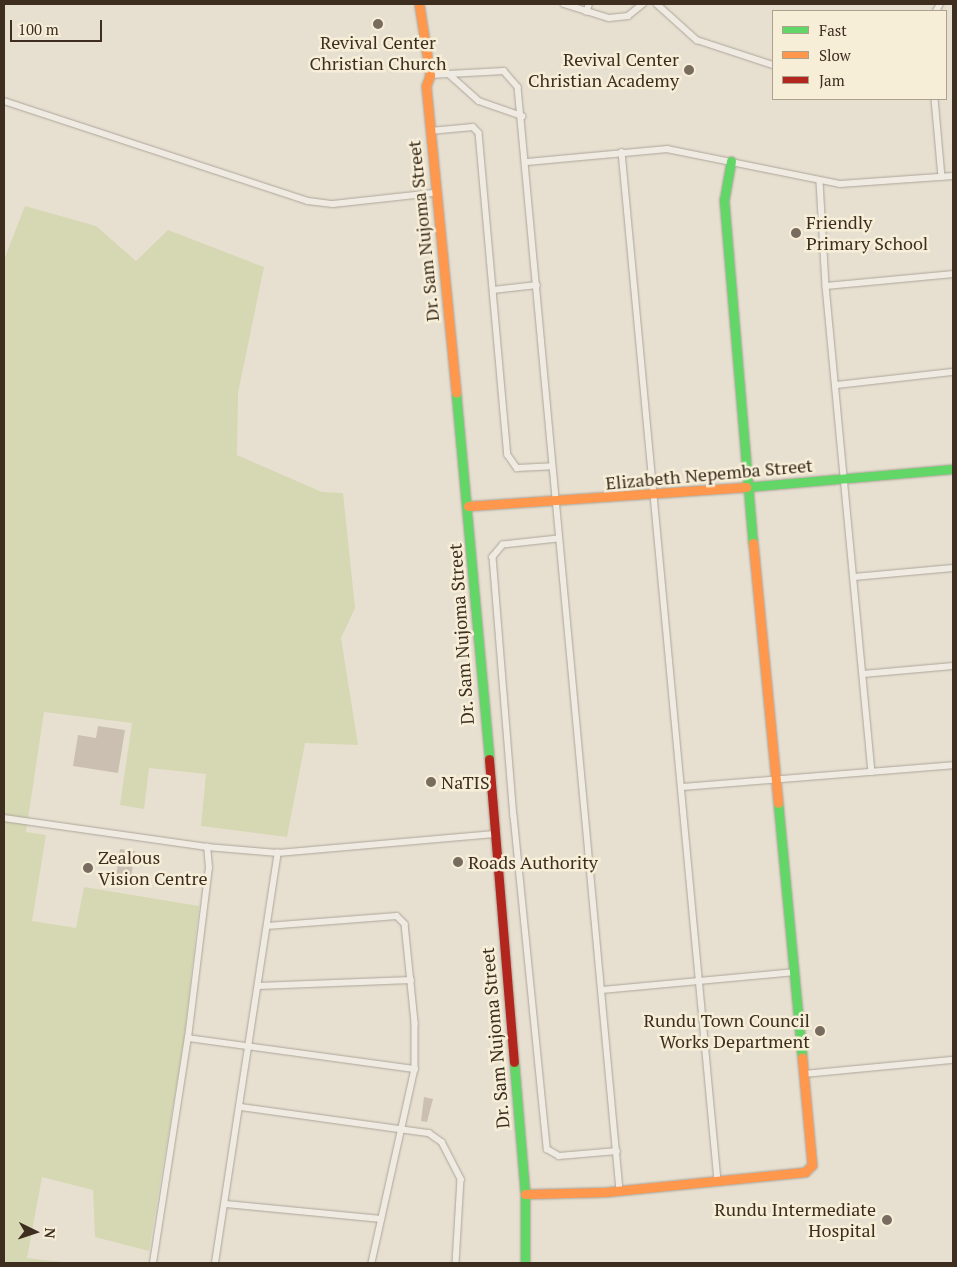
<!DOCTYPE html>
<style>
body{margin:0}
#map{position:relative;width:957px;height:1267px;overflow:hidden;background:#e7e0d1;font-family:"PT Serif",serif}
div>[style]{position:absolute}
[style*='--x']{left:calc(var(--x)*1px);top:calc(var(--y)*1px);width:calc(var(--w)*1px);rotate:calc(var(--a)*1deg)}
.green>*{inset:0;background:#d6d7b3}
.building>*{inset:0;background:#cbbfb2;transform-origin:0 0}
.roads{filter:drop-shadow(0 0 1px #ada599) drop-shadow(0 0 1px #ada599)}
.street>*{height:5.5px;margin:-2.75px;padding:0 2.75px;transform-origin:2.75px;border-radius:2.75px;background:#efebe3}
.fast>*{height:9px;margin:-4.5px;padding:0 4.5px;transform-origin:4.5px;border-radius:4.5px;background:#63d668}
.slow>*{height:9px;margin:-4.5px;padding:0 4.5px;transform-origin:4.5px;border-radius:4.5px;background:#ff974d}
.jam>*{height:9px;margin:-4.5px;padding:0 4.5px;transform-origin:4.5px;border-radius:4.5px;background:#b3261e}
.dots>*{width:14px;height:14px;translate:-50% -50%;box-sizing:border-box;border:2px solid #f7eed8;border-radius:50%}
span{translate:-50% -50%;white-space:nowrap;text-align:center;line-height:1.15;-webkit-text-stroke:5px #f7eed8;paint-order:stroke}
.poi-label{font-size:18px;color:#3d2e20}
.right{translate:-100% -50%;text-align:right}
.left{translate:0 -50%;text-align:left}
.street-label{font-size:18px;color:#3d2e20}
.frame{position:absolute;inset:0;border:5px solid #3d2e20;pointer-events:none}
.legend{position:absolute;left:772px;top:10px;width:175px;height:90px;box-sizing:border-box;background:#f7eed8;border:1px solid #ada18e;margin:0;padding:6px 9px;list-style:none;font-size:15px;color:#3d2e20}
.legend li{display:flex;align-items:center;gap:10px;height:25px}
.legend b{width:25px;border:1px solid #ada18e}
.north{position:absolute;left:10px;top:1207px;width:50px;height:50px;-webkit-text-stroke:4px #f7eed8;paint-order:stroke;rotate:94deg;font-size:14px;font-weight:700;line-height:20px;text-align:center;color:#3d2e20}
.north::after{content:'';display:block;margin:auto;width:18px;height:22px;background:#3d2e20;clip-path:polygon(50% 0,100% 100%,50% 72%,0 100%)}
.scale{position:absolute;left:10px;top:20px;width:92px;height:22px;box-sizing:border-box;border:2px solid #3d2e20;border-top:0;padding-left:6px;font-size:15px;line-height:18px;white-space:nowrap;color:#3d2e20;-webkit-text-stroke:4px #f7eed8;paint-order:stroke}
</style>
<div id="map">
<div class="green">
<div style="clip-path:polygon(25px 206px,96px 226px,136px 261px,168px 230px,264px 267px,238px 393px,237px 455px,322px 492px,343px 493px,355px 608px,341px 638px,358px 745px,305px 743px,287px 837px,201px 826px,206px 774px,149px 768px,144px 809px,120px 805px,132px 723px,44px 712px,26px 832px,46px 835px,32px 921px,76px 928px,84px 887px,199px 906px,184px 1039px,149px 1251px,95px 1237px,93px 1190px,42px 1177px,27px 1258px,71px 1263px,4px 1263px,4px 260px)"></div>
</div>
<div class="building">
<div style="clip-path:polygon(98px 726px,125px 730px,118px 773px,73px 766px,78px 735px,96px 738px)"></div>
<div style="left:120px;top:849px;width:15px;height:26px;rotate:8deg"></div>
<div style="clip-path:polygon(424px 1097px,433px 1099px,427px 1122px,421px 1121px)"></div>
</div>
<div class="roads">
<div class="street">
<div style="--x:564;--y:4;--w:47;--a:17.3"></div>
<div style="--x:609;--y:18;--w:19;--a:-6"></div>
<div style="--x:628;--y:16;--w:19;--a:-39"></div>
<div style="--x:657;--y:4;--w:54;--a:42"></div>
<div style="--x:697;--y:40;--w:80;--a:18.2"></div>
<div style="--x:936;--y:11;--w:8;--a:-60"></div>
<div style="--x:586;--y:12;--w:9;--a:-69"></div>
<div style="--x:449;--y:74;--w:40;--a:42"></div>
<div style="--x:479;--y:101;--w:46;--a:19.2"></div>
<div style="--x:430;--y:75;--w:74;--a:-3.1"></div>
<div style="--x:504;--y:71;--w:21;--a:49"></div>
<div style="--x:518;--y:87;--w:1109;--a:84.72"></div>
<div style="--x:935;--y:99;--w:78;--a:84.9"></div>
<div style="--x:4;--y:101;--w:320;--a:18.2"></div>
<div style="--x:308;--y:201;--w:25;--a:7"></div>
<div style="--x:333;--y:204;--w:103;--a:-6.2"></div>
<div style="--x:430;--y:131;--w:43;--a:-5.3"></div>
<div style="--x:473;--y:127;--w:8;--a:45"></div>
<div style="--x:479;--y:133;--w:323;--a:84.9"></div>
<div style="--x:508;--y:455;--w:16;--a:55"></div>
<div style="--x:517;--y:468;--w:35;--a:-3"></div>
<div style="--x:622;--y:152;--w:1033;--a:84.67"></div>
<div style="--x:527;--y:162;--w:141;--a:-5.3"></div>
<div style="--x:667;--y:149;--w:177;--a:11.4"></div>
<div style="--x:840;--y:184;--w:113;--a:-4"></div>
<div style="--x:820;--y:182;--w:104;--a:86.7"></div>
<div style="--x:826;--y:286;--w:488;--a:84.6"></div>
<div style="--x:826;--y:286;--w:128;--a:-5.4"></div>
<div style="--x:493;--y:290;--w:44;--a:-6.5"></div>
<div style="--x:837;--y:385;--w:117;--a:-6.4"></div>
<div style="--x:558;--y:539;--w:55;--a:173.8"></div>
<div style="--x:503;--y:545;--w:16;--a:130"></div>
<div style="--x:493;--y:557;--w:260;--a:85.4"></div>
<div style="--x:514;--y:816;--w:335;--a:84.3"></div>
<div style="--x:547;--y:1149;--w:14;--a:30"></div>
<div style="--x:559;--y:1156;--w:58;--a:-4.9"></div>
<div style="--x:854;--y:577;--w:99;--a:-5.2"></div>
<div style="--x:863;--y:674;--w:90;--a:-5.1"></div>
<div style="--x:682;--y:787;--w:272;--a:-4.6"></div>
<div style="--x:4;--y:818;--w:205;--a:8.1"></div>
<div style="--x:207;--y:847;--w:71;--a:4.8"></div>
<div style="--x:278;--y:853;--w:217;--a:-5"></div>
<div style="--x:267;--y:926;--w:130;--a:-4.4"></div>
<div style="--x:397;--y:916;--w:11;--a:45"></div>
<div style="--x:405;--y:924;--w:100;--a:84.2"></div>
<div style="--x:415;--y:1023;--w:46;--a:90"></div>
<div style="--x:415;--y:1069;--w:199;--a:102.5"></div>
<div style="--x:258;--y:986;--w:153;--a:-2.2"></div>
<div style="--x:602;--y:990;--w:194;--a:-5.3"></div>
<div style="--x:188;--y:1038;--w:229;--a:7.8"></div>
<div style="--x:804;--y:1074;--w:150;--a:-5.4"></div>
<div style="--x:241;--y:1107;--w:190;--a:7.9"></div>
<div style="--x:429;--y:1133;--w:16;--a:35"></div>
<div style="--x:442;--y:1142;--w:42;--a:62.8"></div>
<div style="--x:461;--y:1179;--w:84;--a:93.4"></div>
<div style="--x:226;--y:1204;--w:156;--a:5.5"></div>
<div style="--x:153;--y:1263;--w:228;--a:-81.2"></div>
<div style="--x:188;--y:1038;--w:171;--a:-83"></div>
<div style="--x:209;--y:868;--w:21;--a:-95"></div>
<div style="--x:215;--y:1263;--w:415;--a:-81.3"></div>
</div>
<div class="fast">
<div style="--x:731;--y:161;--w:40;--a:100"></div>
<div style="--x:724;--y:200;--w:344;--a:85.2"></div>
<div style="--x:456;--y:393;--w:367;--a:84.8"></div>
<div style="--x:746;--y:487;--w:208;--a:-5"></div>
<div style="--x:778;--y:803;--w:255;--a:84.6"></div>
<div style="--x:514;--y:1062;--w:132;--a:85.2"></div>
<div style="--x:525;--y:1194;--w:69;--a:90"></div>
</div>
<div class="slow">
<div style="--x:419;--y:4;--w:72;--a:81.2"></div>
<div style="--x:430;--y:75;--w:12;--a:110"></div>
<div style="--x:426;--y:86;--w:308;--a:84.4"></div>
<div style="--x:468;--y:506;--w:279;--a:-3.9"></div>
<div style="--x:753;--y:543;--w:261;--a:84.5"></div>
<div style="--x:525;--y:1194;--w:80;--a:-1.4"></div>
<div style="--x:605;--y:1192;--w:201;--a:-5.7"></div>
<div style="--x:805;--y:1172;--w:10;--a:-45"></div>
<div style="--x:812;--y:1165;--w:108;--a:-95.3"></div>
</div>
<div class="jam">
<div style="--x:489;--y:759;--w:304;--a:85.3"></div>
</div>
</div>
<div class="dots">
<div style="left:378px;top:24px;background:#786c5e"></div>
<div style="left:689px;top:70px;background:#786c5e"></div>
<div style="left:796px;top:233px;background:#786c5e"></div>
<div style="left:431px;top:782px;background:#786c5e"></div>
<div style="left:458px;top:862px;background:#786c5e"></div>
<div style="left:88px;top:868px;background:#786c5e"></div>
<div style="left:820px;top:1031px;background:#786c5e"></div>
<div style="left:887px;top:1220px;background:#786c5e"></div>
</div>
<div class="poi-label">
<span style="left:378px;top:53px">Revival Center<br>Christian Church</span>
<span class="right" style="left:679px;top:70px">Revival Center<br>Christian Academy</span>
<span class="left" style="left:806px;top:233px">Friendly<br>Primary School</span>
<span class="left" style="left:441px;top:782px">NaTIS</span>
<span class="left" style="left:98px;top:868px">Zealous<br>Vision Centre</span>
<span class="left" style="left:468px;top:862px">Roads Authority</span>
<span class="right" style="left:810px;top:1031px">Rundu Town Council<br>Works Department</span>
<span class="right" style="left:876px;top:1220px">Rundu Intermediate<br>Hospital</span>
</div>
<div class="street-label">
<span style="left:423px;top:231px;rotate:-96deg">Dr. Sam Nujoma Street</span>
<span style="left:709px;top:474px;rotate:-5deg">Elizabeth Nepemba Street</span>
<span style="left:461px;top:634px;rotate:-94deg">Dr. Sam Nujoma Street</span>
<span style="left:495px;top:1038px;rotate:-95deg">Dr. Sam Nujoma Street</span>
</div>
<div class="frame"></div>
<ul class="legend">
<li><b style="height:6px;background:#63d668"></b>Fast</li>
<li><b style="height:6px;background:#ff974d"></b>Slow</li>
<li><b style="height:6px;background:#b3261e"></b>Jam</li>
</ul>
<div class="north">N</div>
<div class="scale">100 m</div>
</div>
